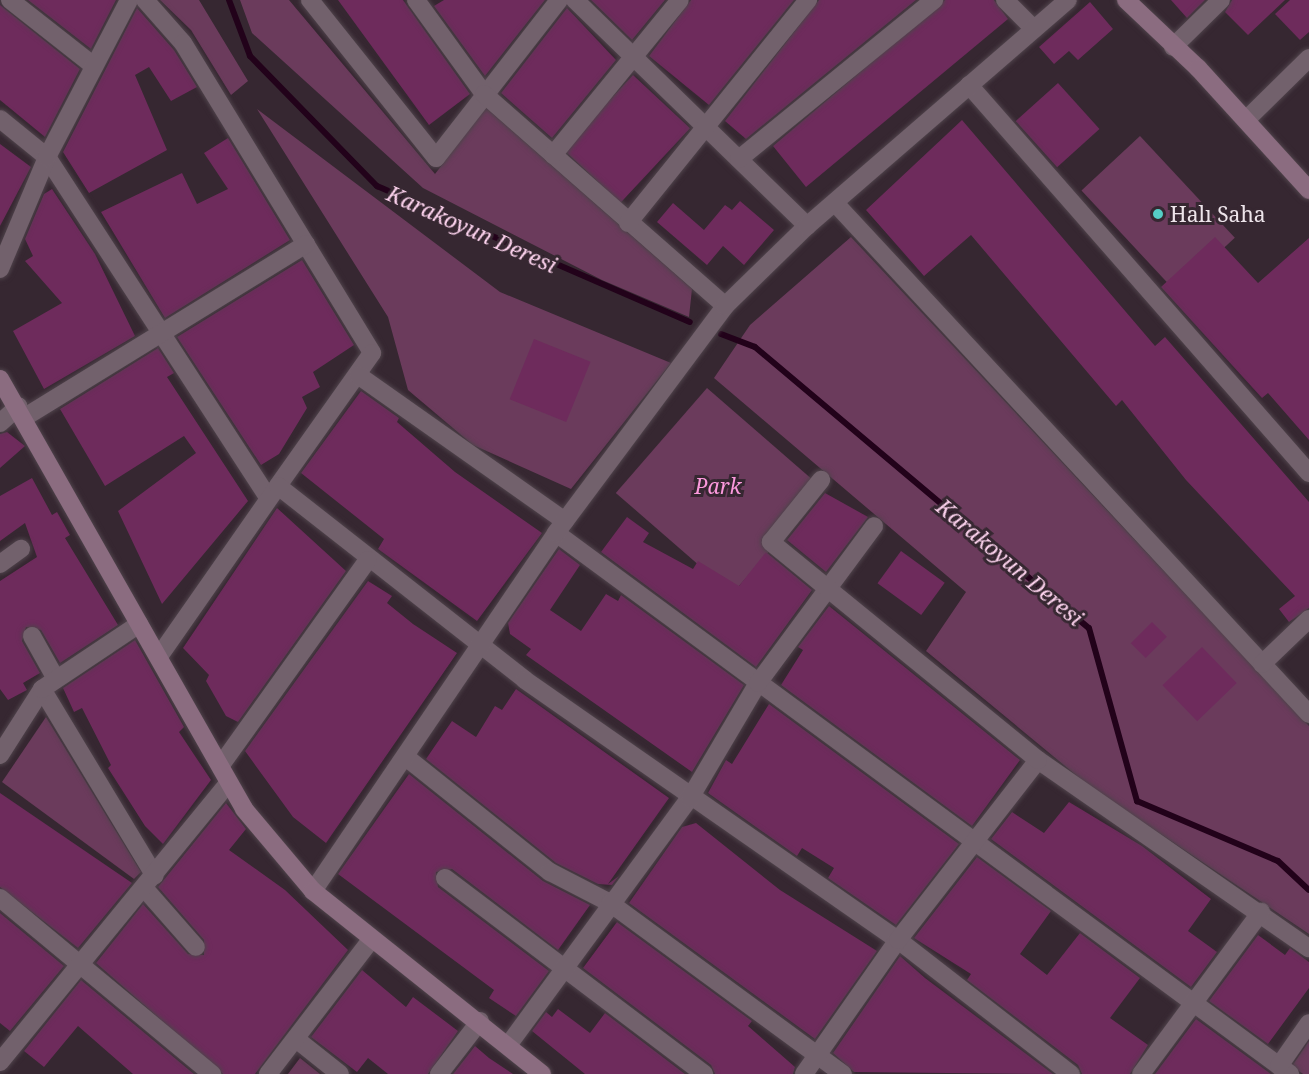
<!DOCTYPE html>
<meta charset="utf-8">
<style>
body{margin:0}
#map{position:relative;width:1309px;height:1074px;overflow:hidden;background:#362731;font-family:"Noto Serif",serif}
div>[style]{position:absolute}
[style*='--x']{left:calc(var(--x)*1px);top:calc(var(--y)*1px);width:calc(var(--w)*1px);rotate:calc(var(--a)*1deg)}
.green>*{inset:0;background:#6b3b5c;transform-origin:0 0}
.stream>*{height:6px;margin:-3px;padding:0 3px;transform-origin:3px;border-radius:3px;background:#22021a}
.building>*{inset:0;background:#6e2b5c;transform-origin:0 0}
.roads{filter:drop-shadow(0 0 2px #4f434b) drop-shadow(0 0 2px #4f434b)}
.street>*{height:18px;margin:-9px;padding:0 9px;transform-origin:9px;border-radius:9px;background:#72616c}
.secondary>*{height:18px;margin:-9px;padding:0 9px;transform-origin:9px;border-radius:9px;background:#8b6c80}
.dots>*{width:16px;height:16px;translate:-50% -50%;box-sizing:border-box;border:3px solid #362731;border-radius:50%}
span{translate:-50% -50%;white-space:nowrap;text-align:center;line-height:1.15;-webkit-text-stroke:6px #362731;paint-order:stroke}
.poi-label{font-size:21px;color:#ede4ea}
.left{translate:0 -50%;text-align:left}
.park-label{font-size:21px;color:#fc99dd;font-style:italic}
.water-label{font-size:22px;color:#fcd2ed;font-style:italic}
</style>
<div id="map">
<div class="green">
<div style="clip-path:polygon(160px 0,199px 0,248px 81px,231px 95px,191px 30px)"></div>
<div style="clip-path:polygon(240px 0,289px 0,435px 174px,486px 108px,692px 289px,689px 317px,602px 280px,423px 188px,252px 33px)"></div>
<div style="clip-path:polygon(257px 109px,500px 292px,671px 363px,571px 489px,473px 445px,408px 390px,388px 317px)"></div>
<div style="left:1140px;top:136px;width:139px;height:80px;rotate:47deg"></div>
<div style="clip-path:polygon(851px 237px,1309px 726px,1309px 934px,1088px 785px,926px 651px,966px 592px,714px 378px,750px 325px)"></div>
<div style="left:707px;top:388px;width:154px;height:139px;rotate:41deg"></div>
<div style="clip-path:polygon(46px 717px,141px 872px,134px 879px,2px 782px)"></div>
<div style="clip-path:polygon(1309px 1041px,1309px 1074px,1303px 1074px,1292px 1066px)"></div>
<div style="clip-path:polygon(300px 1058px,320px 1074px,288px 1074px)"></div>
</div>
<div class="stream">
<div style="--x:229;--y:0;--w:60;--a:69.4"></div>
<div style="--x:250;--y:56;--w:182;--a:45.7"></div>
<div style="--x:377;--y:186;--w:341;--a:23.5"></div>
<div style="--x:721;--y:334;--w:36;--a:21"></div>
<div style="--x:755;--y:347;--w:436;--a:40.1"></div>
<div style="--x:1089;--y:628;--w:180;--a:74.5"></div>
<div style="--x:1137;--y:801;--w:153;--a:23.1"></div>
<div style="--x:1278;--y:861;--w:42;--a:43.1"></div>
</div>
<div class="building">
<div style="clip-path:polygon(28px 0,116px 0,91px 49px)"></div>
<div style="clip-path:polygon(338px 0,403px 0,470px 94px,429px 125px)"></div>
<div style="clip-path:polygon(444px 0,545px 0,485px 76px,434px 6px)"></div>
<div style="clip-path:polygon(591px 0,665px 0,632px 40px)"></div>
<div style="clip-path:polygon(691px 0,794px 0,709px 105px,649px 56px)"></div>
<div style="clip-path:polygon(819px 0,916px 0,746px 139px,725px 121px)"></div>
<div style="clip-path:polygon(945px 0,994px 0,1008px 19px,806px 187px,773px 146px)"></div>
<div style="clip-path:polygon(1171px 0,1205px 0,1187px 18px)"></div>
<div style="clip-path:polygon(1232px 0,1285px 0,1248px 35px,1225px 12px)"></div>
<div style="clip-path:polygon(1290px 0,1309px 0,1309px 32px,1300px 40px,1275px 14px)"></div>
<div style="clip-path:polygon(1090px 2px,1113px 29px,1078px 60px,1069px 51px,1054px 64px,1039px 47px)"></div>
<div style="clip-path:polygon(0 5px,80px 69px,45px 137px,0 100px)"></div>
<div style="clip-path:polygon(137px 8px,174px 50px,197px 87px,171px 101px,149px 67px,135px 75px,167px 150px,89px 193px,63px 152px)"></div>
<div style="clip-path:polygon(567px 8px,616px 60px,552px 138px,501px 93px)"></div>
<div style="left:633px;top:75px;width:78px;height:102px;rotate:43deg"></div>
<div style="left:1058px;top:83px;width:62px;height:57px;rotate:48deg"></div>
<div style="clip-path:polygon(962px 120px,1155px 346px,1165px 337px,1309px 502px,1309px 608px,1289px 622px,1279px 609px,1295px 596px,1186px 480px,1122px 400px,1116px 406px,971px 235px,924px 276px,866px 210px)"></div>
<div style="clip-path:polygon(228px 138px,290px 240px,165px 318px,101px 212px,182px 173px,197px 204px,228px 189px,204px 153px)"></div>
<div style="clip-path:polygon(0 144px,31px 167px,0 226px)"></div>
<div style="clip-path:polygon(52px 189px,95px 254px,135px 336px,44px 389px,13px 331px,62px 303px,25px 261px,33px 256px,25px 239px,44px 194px)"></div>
<div style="clip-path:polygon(740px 201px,774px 230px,744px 265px,723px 246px,707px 265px,657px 222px,673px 203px,704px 230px,725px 205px,732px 210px)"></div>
<div style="clip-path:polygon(1215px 237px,1258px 283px,1309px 238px,1309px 440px,1268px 393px,1262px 398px,1161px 287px)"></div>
<div style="clip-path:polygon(302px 260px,354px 345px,313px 372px,320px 387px,302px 397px,307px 408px,279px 454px,261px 465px,177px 337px)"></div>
<div style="left:534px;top:339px;width:61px;height:65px;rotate:22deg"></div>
<div style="clip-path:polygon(158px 348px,174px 373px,167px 377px,248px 501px,162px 604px,118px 511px,196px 453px,184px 436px,105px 486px,60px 409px)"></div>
<div style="clip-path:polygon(361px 391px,399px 418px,397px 422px,455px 472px,542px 533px,477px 621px,378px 549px,384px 539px,301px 473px)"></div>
<div style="clip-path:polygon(7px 432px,25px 446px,0 468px,0 434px)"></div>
<div style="clip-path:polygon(32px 478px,52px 515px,57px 512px,70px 535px,65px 538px,118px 625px,60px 663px,41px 630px,26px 627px,22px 641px,40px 673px,23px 683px,27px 690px,8px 700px,0 689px,0 581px,37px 557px,25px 523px,0 541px,0 496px)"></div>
<div style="clip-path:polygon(825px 493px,868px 517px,826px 572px,787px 540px)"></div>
<div style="clip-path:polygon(277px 508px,346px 571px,238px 722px,226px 716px,206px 681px,209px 675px,183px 648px)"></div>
<div style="clip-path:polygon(627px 517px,649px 533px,643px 542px,693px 569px,698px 561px,739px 586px,766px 552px,812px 590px,756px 667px,601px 552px)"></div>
<div style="clip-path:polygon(559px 549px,580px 565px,550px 610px,581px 631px,606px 594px,618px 601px,621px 595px,744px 685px,692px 772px,526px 655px,531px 649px,510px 634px,508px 623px)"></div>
<div style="left:901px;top:551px;width:54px;height:40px;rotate:36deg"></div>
<div style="clip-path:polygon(368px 581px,392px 596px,387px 603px,413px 624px,457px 653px,326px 843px,293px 817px,245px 751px)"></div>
<div style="clip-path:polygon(829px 606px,1020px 760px,972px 826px,781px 685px,803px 650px,798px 647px)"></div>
<div style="left:1152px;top:622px;width:21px;height:30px;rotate:45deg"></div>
<div style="clip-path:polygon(135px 640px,184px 727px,179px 732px,211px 780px,163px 844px,145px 826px,108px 768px,111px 765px,82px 708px,74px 712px,63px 688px)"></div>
<div style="left:1202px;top:647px;width:50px;height:55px;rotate:46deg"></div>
<div style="clip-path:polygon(516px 689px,669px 798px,608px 884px,619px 876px,612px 885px,598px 884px,556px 863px,426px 759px,452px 721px,476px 737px,495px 706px,502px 710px)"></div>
<div style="clip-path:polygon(769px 704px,959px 844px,896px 925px,828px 878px,834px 868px,802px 848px,797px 856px,708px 793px,726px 760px,732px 764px)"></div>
<div style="clip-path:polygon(409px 774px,543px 881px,590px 905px,558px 950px,452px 869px,436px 872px,438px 887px,549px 971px,516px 1016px,489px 998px,494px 990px,338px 874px)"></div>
<div style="clip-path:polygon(0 793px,132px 883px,78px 948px,0 887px)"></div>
<div style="clip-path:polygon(1069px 802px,1142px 846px,1211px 899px,1188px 931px,1217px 952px,1191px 987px,991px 839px,1012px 812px,1044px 833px)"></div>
<div style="clip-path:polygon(226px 803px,246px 829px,229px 850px,285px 890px,348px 950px,255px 1074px,223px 1074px,96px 963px,143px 904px,188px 954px,204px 955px,204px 940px,158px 887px)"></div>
<div style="clip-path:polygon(696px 823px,780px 890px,877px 951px,815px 1039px,629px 903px,682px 827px)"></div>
<div style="clip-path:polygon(977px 857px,1051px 911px,1020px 954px,1047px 975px,1080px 933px,1140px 978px,1110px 1018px,1148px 1045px,1130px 1074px,1082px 1074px,1078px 1065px,967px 980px,971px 974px,914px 938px)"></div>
<div style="clip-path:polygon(0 913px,64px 966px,10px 1031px,0 1023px)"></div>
<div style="clip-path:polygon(617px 922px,752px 1021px,748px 1026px,795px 1067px,793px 1074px,715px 1074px,711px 1065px,583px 968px)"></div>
<div style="clip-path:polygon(1258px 935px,1285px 955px,1290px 948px,1309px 962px,1309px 988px,1268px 1044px,1209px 1001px)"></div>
<div style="clip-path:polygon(900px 956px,925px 978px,1053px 1074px,854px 1072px,833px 1053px)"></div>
<div style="clip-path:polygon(362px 970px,406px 1007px,413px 997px,458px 1031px,428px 1074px,388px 1074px,368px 1058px,357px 1072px,311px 1037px)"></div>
<div style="clip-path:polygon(81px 980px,194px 1074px,133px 1074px,78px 1026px,44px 1067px,24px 1051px)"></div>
<div style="clip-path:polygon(558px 1009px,590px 1033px,605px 1013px,685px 1074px,585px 1074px,532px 1031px,546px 1012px,552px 1017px)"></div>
<div style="clip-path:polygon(1196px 1019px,1271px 1074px,1155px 1074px)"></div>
<div style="clip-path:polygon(475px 1046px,489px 1058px,513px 1074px,453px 1074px)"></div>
</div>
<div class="roads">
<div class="street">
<div style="--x:10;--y:0;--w:107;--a:38.2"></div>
<div style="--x:145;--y:0;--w:57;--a:48.5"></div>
<div style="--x:183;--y:43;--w:363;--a:58.6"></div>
<div style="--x:372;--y:353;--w:163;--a:125.3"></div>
<div style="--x:310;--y:0;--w:202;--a:51.4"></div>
<div style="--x:436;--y:158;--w:200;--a:-52.1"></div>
<div style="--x:416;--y:0;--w:116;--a:54.1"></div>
<div style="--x:484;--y:94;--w:321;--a:41.3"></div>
<div style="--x:575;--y:0;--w:324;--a:44.2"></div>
<div style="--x:1005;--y:0;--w:41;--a:45"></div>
<div style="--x:1173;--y:47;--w:67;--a:-44.4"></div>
<div style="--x:969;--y:85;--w:516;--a:48.77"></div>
<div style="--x:0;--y:119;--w:60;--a:39"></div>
<div style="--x:47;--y:157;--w:404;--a:57"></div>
<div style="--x:1247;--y:119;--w:87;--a:-44.5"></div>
<div style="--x:553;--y:155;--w:200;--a:-50.7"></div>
<div style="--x:739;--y:159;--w:252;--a:-39.2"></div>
<div style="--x:835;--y:203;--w:697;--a:47.15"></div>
<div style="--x:628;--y:223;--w:287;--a:-51.1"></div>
<div style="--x:0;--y:269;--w:121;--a:-67.2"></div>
<div style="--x:47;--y:157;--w:177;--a:-62.4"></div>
<div style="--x:358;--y:375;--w:253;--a:35.2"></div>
<div style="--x:25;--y:417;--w:330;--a:-31.6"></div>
<div style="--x:0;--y:423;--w:25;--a:-42"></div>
<div style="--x:556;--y:533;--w:912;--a:36.39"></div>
<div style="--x:0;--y:564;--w:26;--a:-36"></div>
<div style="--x:32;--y:636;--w:49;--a:60.8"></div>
<div style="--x:160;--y:655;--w:206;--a:-55.1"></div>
<div style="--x:278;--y:486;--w:314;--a:38.1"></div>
<div style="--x:525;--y:680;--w:455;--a:34.9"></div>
<div style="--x:898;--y:940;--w:219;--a:37.8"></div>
<div style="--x:1262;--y:664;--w:65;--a:-43.8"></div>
<div style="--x:42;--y:689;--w:218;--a:58.9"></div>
<div style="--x:0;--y:755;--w:78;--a:-57.5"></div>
<div style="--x:42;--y:689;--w:117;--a:-33.8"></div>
<div style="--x:407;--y:758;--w:183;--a:38.6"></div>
<div style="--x:550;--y:872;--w:68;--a:27.3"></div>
<div style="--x:610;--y:903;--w:289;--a:36.3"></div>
<div style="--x:1038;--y:760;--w:330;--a:34.8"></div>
<div style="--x:221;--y:765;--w:252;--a:-54.4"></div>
<div style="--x:445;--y:878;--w:325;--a:37.1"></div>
<div style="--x:145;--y:889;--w:77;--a:48.7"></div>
<div style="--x:313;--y:891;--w:433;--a:-55.8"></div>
<div style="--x:556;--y:533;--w:283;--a:-53.3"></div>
<div style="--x:725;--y:306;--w:115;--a:-44.3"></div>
<div style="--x:807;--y:226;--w:345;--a:-40.9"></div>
<div style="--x:0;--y:898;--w:276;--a:39.7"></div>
<div style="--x:296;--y:1039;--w:56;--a:38.5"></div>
<div style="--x:509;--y:1044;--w:305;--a:-53.7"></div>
<div style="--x:690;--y:798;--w:134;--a:-59.4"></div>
<div style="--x:758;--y:683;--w:195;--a:-53.5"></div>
<div style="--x:0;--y:1062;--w:360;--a:-50.7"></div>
<div style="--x:1279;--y:1066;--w:52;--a:-55.1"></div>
<div style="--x:268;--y:1074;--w:169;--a:-52.5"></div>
<div style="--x:439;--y:1074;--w:67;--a:-52.3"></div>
<div style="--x:804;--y:1074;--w:164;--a:-55"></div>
<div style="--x:898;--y:940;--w:228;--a:-52.1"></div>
<div style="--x:1038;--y:760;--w:345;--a:-140.8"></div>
<div style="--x:771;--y:542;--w:80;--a:-51.1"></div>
<div style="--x:1141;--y:1074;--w:202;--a:-53.5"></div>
</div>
<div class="secondary">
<div style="--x:1126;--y:0;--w:99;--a:43.4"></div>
<div style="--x:1198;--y:68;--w:165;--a:47.7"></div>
<div style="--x:0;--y:379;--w:494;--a:60.4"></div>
<div style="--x:244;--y:809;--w:107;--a:49.9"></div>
<div style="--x:313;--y:891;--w:293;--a:38.6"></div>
</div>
</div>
<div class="dots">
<div style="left:1158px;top:214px;background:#55cdc6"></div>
</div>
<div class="poi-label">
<span class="left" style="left:1170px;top:214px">Halı Saha</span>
</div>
<div class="park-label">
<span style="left:718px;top:486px">Park</span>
</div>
<div class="water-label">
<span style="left:472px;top:229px;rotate:24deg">Karakoyun Deresi</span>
<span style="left:1010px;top:562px;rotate:40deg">Karakoyun Deresi</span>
</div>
</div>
